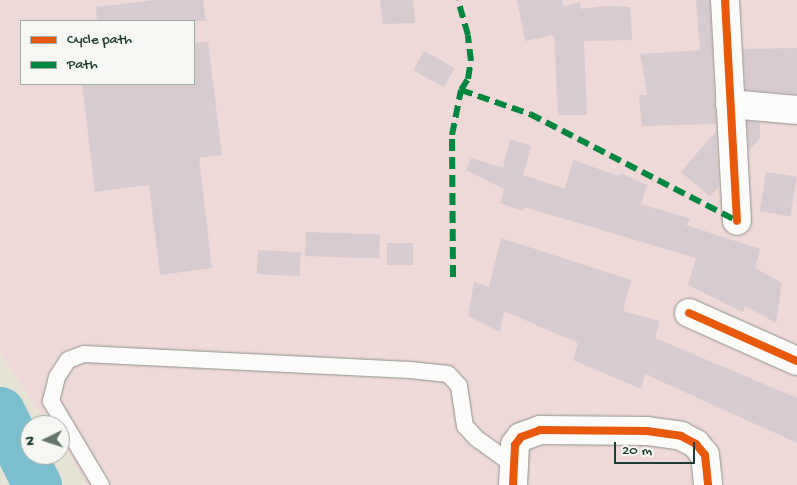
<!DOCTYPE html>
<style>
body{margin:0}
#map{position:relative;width:797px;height:485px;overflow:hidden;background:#e6e3d5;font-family:"Gochi Hand",sans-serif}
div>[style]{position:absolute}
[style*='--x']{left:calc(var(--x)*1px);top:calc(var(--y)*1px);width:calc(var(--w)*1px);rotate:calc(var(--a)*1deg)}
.built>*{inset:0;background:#eed8d8}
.river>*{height:49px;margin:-24.5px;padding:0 24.5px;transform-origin:24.5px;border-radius:24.5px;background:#7bbecf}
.building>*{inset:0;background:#d7cbd0;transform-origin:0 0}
.roads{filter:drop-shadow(0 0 1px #8e9189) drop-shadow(0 0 1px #8e9189)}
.service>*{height:16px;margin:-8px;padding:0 8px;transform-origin:8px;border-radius:8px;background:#fbfbf9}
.minor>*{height:28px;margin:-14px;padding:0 14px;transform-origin:14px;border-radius:14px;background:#fbfbf9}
.quiet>*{height:6px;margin-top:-3px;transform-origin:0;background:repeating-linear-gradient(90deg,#00873e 0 12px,transparent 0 18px)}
.cycleway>*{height:8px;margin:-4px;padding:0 4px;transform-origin:4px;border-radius:4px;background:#e8590c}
span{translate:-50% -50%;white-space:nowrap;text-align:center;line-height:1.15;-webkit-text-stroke:4.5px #f6f6f2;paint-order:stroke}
.legend{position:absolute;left:20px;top:20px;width:175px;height:65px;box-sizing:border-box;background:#f6f6f2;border:1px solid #a0aca6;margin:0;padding:6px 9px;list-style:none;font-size:15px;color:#1f3d34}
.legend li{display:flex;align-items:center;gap:10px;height:25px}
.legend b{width:25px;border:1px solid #a0aca6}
.north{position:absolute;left:20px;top:415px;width:50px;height:50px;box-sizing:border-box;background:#f6f6f2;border:1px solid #a0aca6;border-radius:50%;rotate:266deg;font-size:14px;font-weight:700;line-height:20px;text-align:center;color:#1f3d34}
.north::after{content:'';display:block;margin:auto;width:18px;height:22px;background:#65776c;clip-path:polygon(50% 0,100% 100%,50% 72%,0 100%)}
.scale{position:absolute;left:614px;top:442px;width:81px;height:22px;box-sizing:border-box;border:2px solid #1f3d34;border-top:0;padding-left:6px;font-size:15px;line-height:18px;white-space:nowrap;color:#1f3d34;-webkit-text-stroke:4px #f6f6f2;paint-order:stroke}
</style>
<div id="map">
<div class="built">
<div style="clip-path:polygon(evenodd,0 0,797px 0,797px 485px,88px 485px,60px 441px,60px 425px,49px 425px,0 353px,0 0,21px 21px,194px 21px,194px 84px,21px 84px,21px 21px)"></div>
</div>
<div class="river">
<div style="--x:0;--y:411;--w:83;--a:63.4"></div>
</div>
<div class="building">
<div style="clip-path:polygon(154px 0,203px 0,206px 21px,97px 21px,96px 7px)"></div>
<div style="clip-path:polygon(380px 0,413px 0,415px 23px,383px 24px)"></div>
<div style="clip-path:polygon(517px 0,562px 0,564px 6px,580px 2px,581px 9px,606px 6px,630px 7px,632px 40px,584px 41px,587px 115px,558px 115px,554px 35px,525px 41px)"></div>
<div style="clip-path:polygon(696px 0,710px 0,716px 124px,642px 126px,639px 95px,647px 95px,640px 54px,700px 50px)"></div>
<div style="clip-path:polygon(208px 42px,222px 155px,199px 158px,212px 268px,160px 275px,149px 185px,95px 192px,82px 84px,194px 84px,194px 43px)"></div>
<div style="clip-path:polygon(797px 48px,797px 94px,746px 90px,743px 49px)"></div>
<div style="left:424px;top:51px;width:35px;height:22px;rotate:29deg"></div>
<div style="clip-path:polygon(747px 121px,760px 122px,760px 138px,749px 151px)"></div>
<div style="clip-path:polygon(716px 131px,719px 186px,710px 197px,681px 172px)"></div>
<div style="clip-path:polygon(510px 139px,531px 146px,523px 175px,565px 189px,573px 160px,619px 176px,620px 173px,647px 185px,641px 204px,691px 219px,686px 225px,760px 249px,755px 268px,782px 283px,776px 323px,745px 306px,743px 312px,688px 285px,696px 258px,524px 207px,523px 211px,500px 203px,504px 189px,466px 170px,471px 158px,503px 168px)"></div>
<div style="left:766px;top:172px;width:31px;height:40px;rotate:9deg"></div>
<div style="left:306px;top:232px;width:74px;height:24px;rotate:2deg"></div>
<div style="clip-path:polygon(501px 238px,631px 280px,623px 311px,660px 321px,655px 338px,797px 398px,797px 443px,645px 374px,641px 389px,573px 360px,578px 343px,504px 311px,500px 332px,468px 316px,474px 282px,489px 287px)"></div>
<div style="left:387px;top:243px;width:26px;height:22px"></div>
<div style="left:258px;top:250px;width:43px;height:24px;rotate:3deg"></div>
</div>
<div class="roads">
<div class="service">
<div style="--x:101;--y:485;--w:98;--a:-120.8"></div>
<div style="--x:51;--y:401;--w:25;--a:-76"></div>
<div style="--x:57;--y:377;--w:20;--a:-57"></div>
<div style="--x:68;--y:360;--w:17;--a:-21"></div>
<div style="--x:84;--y:354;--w:326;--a:2.8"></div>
<div style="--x:410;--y:370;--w:38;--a:6"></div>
<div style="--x:448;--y:374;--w:16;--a:47"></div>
<div style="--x:459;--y:386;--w:40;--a:81.5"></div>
<div style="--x:465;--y:426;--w:16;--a:47"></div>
<div style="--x:476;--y:438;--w:44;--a:35.8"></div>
</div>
<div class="minor">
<div style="--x:725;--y:0;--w:221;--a:86.9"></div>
<div style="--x:730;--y:104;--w:67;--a:5.1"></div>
<div style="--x:689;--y:313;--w:118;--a:24"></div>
<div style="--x:513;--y:485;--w:40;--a:-87.1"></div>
<div style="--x:515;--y:445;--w:10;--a:-53"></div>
<div style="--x:521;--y:437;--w:20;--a:-20"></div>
<div style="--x:540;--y:430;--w:107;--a:0.5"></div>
<div style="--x:647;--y:431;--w:34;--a:8"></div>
<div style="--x:681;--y:436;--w:17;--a:28"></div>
<div style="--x:696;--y:444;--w:14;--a:51"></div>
<div style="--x:705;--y:455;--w:30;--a:84"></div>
</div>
</div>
<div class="quiet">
<div style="--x:461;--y:90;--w:73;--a:19.2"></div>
<div style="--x:530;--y:114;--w:233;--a:27.3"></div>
<div style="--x:453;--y:277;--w:142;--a:-90.4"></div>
<div style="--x:452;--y:135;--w:46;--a:-78.7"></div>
<div style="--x:461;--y:90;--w:13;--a:-58"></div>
<div style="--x:468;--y:79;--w:18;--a:-81"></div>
<div style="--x:471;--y:61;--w:26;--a:-97"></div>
<div style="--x:468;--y:35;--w:36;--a:-106"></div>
</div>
<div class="cycleway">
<div style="--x:725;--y:0;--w:221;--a:86.9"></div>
<div style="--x:689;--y:313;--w:118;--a:24"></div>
<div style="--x:513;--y:485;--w:40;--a:-87.1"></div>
<div style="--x:515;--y:445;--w:10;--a:-53"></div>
<div style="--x:521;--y:437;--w:20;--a:-20"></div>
<div style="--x:540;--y:430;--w:107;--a:0.5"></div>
<div style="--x:647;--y:431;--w:34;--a:8"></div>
<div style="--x:681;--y:436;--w:17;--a:28"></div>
<div style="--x:696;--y:444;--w:14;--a:51"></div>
<div style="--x:705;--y:455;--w:30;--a:84"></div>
</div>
<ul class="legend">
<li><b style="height:6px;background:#e8590c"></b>Cycle path</li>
<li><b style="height:6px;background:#00873e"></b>Path</li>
</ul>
<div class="north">N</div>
<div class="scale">20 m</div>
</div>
